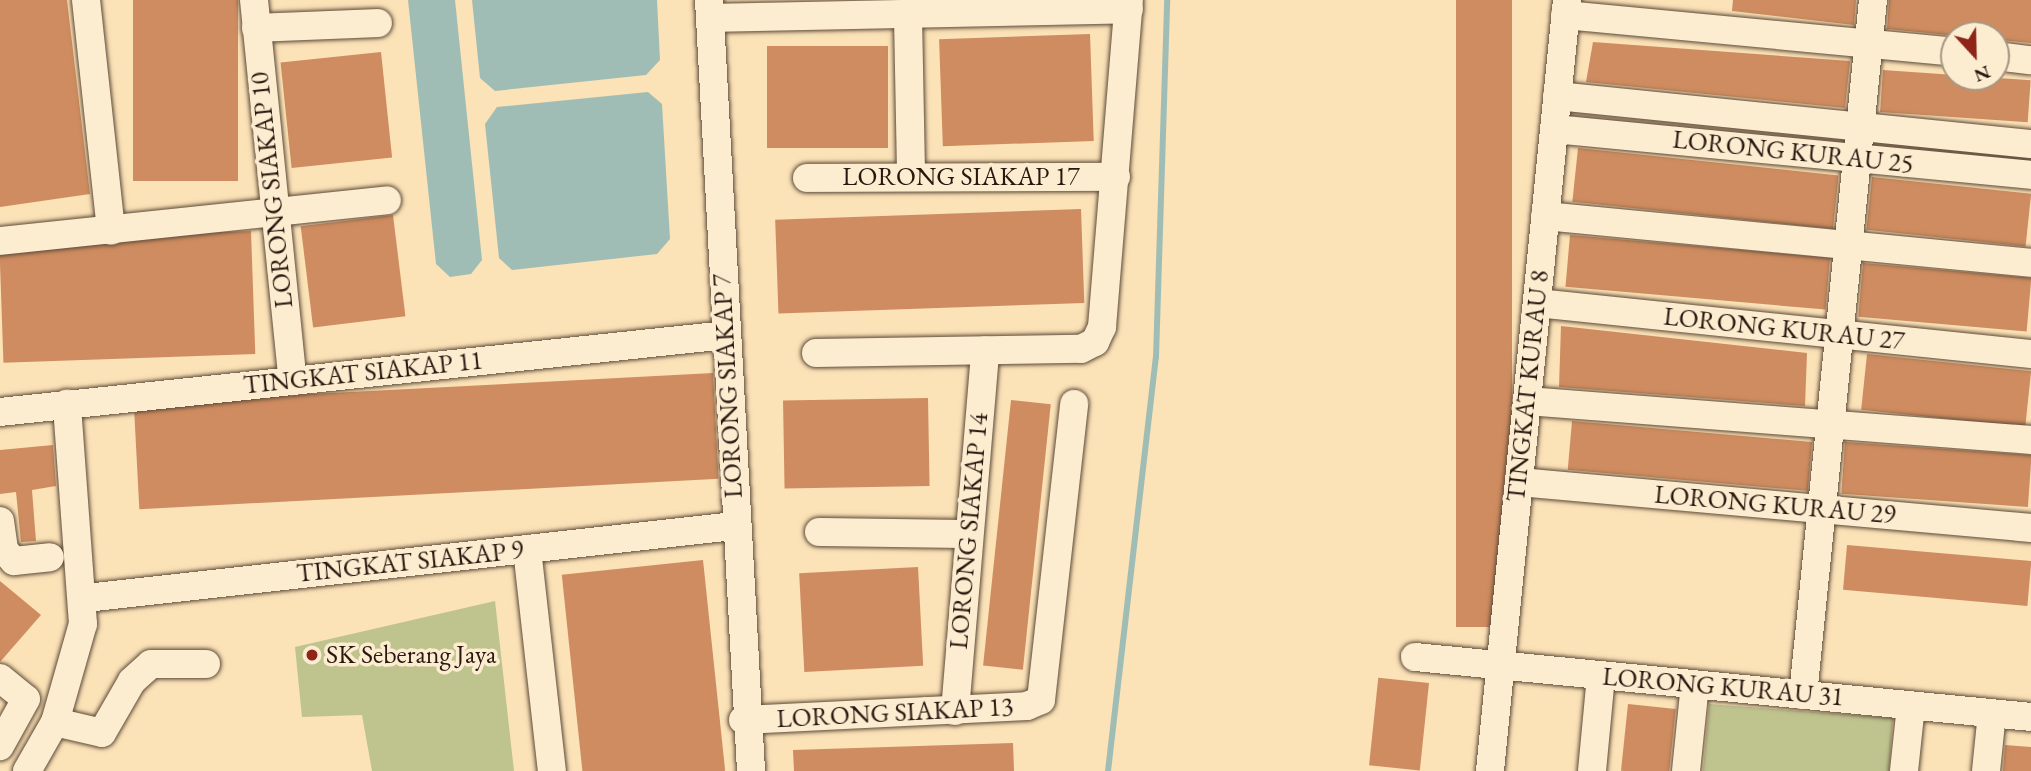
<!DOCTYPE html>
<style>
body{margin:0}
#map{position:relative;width:2031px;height:771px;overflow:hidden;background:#fbe2b7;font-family:"EB Garamond",serif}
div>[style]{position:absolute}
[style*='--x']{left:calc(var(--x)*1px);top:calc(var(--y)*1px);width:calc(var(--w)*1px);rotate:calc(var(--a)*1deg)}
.green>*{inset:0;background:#bfc38e}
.water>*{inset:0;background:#a0bdb5}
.stream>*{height:6px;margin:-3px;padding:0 3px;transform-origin:3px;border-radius:3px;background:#a0bdb5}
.building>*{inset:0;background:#cf8c60;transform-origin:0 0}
.roads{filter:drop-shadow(0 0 2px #5d4a39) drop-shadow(0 0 2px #5d4a39)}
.minor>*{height:28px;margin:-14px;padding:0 14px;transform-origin:14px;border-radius:14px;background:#fcecd0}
.dots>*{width:19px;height:19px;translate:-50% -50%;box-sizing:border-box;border:4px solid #fcecd0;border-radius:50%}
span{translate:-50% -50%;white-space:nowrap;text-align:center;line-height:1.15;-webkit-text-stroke:7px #fcecd0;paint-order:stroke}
.street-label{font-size:26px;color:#28170f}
.poi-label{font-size:26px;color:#28170f}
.left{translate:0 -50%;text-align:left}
.north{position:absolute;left:1940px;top:21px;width:70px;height:70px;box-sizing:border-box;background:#fcecd0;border:2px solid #a79783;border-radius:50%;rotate:158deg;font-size:19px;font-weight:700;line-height:28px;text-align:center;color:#28170f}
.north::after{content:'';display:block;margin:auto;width:24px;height:32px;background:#8f2418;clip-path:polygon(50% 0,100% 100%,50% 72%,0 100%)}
</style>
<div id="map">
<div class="green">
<div style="clip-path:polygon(495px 601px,514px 771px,372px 771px,362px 715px,302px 717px,295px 647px)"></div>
<div style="clip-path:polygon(1709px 704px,1893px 718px,1889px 771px,1703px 771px)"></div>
</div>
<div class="water">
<div style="clip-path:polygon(408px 0,455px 0,482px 260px,471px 274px,450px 277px,436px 264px)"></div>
<div style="clip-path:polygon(472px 0,657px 0,660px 60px,646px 75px,495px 91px,480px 78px)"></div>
<div style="clip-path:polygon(648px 92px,662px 104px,670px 239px,657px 254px,512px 270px,499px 258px,485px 124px,497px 107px)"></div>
</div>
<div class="stream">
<div style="--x:1108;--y:771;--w:417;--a:-83.4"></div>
<div style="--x:1156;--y:357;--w:357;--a:-88.2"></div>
</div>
<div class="building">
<div style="clip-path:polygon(0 0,67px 0,90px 194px,0 207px)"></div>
<div style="left:133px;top:0;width:105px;height:181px"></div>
<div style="left:1456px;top:0;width:56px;height:627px"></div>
<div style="clip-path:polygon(1733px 0,1856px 0,1854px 25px,1732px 11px)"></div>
<div style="clip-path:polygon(1889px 0,2031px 0,2031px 43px,1887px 29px)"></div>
<div style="left:1090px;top:34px;width:107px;height:151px;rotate:88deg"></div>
<div style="clip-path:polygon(1593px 42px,1850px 61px,1845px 108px,1586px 82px)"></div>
<div style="left:888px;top:46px;width:102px;height:121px;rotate:90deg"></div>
<div style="left:381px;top:52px;width:106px;height:101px;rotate:84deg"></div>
<div style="left:1883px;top:70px;width:148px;height:42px;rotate:4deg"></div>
<div style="left:1578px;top:148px;width:262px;height:54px;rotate:6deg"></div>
<div style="left:1872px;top:177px;width:160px;height:53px;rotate:6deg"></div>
<div style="left:1081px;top:209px;width:94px;height:306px;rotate:88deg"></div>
<div style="left:393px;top:215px;width:102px;height:93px;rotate:83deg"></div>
<div style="left:251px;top:231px;width:123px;height:252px;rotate:88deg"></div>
<div style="left:1570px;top:235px;width:261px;height:52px;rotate:5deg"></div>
<div style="left:1863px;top:263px;width:169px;height:54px;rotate:5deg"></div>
<div style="clip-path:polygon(1561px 326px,1807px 353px,1805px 406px,1559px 387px)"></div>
<div style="left:1867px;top:354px;width:165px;height:56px;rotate:6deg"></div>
<div style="left:713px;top:373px;width:106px;height:580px;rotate:87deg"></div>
<div style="left:928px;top:398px;width:88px;height:145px;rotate:89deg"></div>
<div style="left:1011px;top:400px;width:40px;height:267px;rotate:6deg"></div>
<div style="left:1572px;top:421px;width:241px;height:49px;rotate:5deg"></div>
<div style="left:1845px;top:442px;width:187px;height:52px;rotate:4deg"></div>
<div style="clip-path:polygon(53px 445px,56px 486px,32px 490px,36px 541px,21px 542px,16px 492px,0 494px,0 450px)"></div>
<div style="left:1847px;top:545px;width:185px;height:45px;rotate:5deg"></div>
<div style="left:703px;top:560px;width:212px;height:142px;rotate:84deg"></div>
<div style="left:918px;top:567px;width:99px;height:119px;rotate:87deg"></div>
<div style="clip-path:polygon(0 581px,41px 615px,0 662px)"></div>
<div style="left:1429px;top:683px;width:88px;height:51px;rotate:96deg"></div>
<div style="left:1628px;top:704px;width:48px;height:67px;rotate:6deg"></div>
<div style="clip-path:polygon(1013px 743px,1014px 771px,794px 771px,793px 750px)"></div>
<div style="clip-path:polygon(2005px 745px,2031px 747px,2031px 771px,2003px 771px)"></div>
</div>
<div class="roads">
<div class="minor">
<div style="--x:86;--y:0;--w:232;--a:83.8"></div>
<div style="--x:254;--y:0;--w:383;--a:84.2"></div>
<div style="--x:709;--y:0;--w:772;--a:86.88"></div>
<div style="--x:1565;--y:15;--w:391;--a:5.4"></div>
<div style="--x:908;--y:16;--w:158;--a:88.9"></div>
<div style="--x:710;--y:18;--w:419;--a:-1.2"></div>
<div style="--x:256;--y:28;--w:122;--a:-2.3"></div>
<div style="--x:1996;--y:56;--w:35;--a:7"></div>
<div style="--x:1557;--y:96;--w:476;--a:5.8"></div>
<div style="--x:1554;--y:129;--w:479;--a:5.5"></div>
<div style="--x:807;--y:178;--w:309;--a:-0.2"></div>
<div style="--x:1545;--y:216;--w:488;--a:5.5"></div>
<div style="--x:0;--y:241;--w:389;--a:-6"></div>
<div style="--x:1537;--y:303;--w:497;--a:5.9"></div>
<div style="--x:816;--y:353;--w:265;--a:-0.9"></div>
<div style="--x:1081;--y:349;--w:16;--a:-27"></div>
<div style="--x:1095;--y:342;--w:17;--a:-65"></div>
<div style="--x:1102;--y:327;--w:328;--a:-85.3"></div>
<div style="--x:1527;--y:401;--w:506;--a:4.42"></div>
<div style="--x:0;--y:412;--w:730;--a:-6.05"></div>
<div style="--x:1519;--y:482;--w:514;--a:5.13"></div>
<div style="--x:0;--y:521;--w:29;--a:82"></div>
<div style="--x:4;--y:550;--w:15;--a:48"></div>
<div style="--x:14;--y:561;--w:36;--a:-6"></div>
<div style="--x:819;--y:532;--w:148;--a:0.8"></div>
<div style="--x:527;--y:549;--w:223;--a:83.6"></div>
<div style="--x:86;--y:598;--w:652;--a:-6.34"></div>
<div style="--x:1415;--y:657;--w:619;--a:5.56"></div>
<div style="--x:0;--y:678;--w:33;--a:39"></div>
<div style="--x:26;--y:699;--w:54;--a:119"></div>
<div style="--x:1803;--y:695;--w:699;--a:-84.25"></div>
<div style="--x:955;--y:711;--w:362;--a:-85.2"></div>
<div style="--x:743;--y:720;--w:284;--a:-2.8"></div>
<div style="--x:1027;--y:706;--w:15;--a:-23"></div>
<div style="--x:1041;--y:700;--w:298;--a:-83.6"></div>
<div style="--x:55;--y:722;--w:48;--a:13.2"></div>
<div style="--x:102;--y:733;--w:60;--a:-60"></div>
<div style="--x:132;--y:681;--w:25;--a:-42"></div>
<div style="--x:151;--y:664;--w:55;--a:0"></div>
<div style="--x:27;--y:771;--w:56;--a:-60.3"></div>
<div style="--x:55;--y:722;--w:102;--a:-74.1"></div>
<div style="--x:83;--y:624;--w:221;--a:-94.2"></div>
<div style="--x:1490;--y:771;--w:775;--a:-84.3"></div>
<div style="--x:1592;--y:771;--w:96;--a:-84.6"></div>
<div style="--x:1686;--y:771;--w:87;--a:-84.1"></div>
<div style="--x:1904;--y:771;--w:66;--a:-83.9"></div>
<div style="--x:1986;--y:771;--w:58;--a:-84.1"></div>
</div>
</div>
<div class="dots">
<div style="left:312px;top:655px;background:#8f2418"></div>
</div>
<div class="street-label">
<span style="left:1793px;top:152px;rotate:6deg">LORONG KURAU 25</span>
<span style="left:961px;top:177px">LORONG SIAKAP 17</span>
<span style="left:272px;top:190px;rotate:-96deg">LORONG SIAKAP 10</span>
<span style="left:1784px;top:329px;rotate:6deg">LORONG KURAU 27</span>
<span style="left:363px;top:373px;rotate:-6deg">TINGKAT SIAKAP 11</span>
<span style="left:728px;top:386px;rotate:-93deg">LORONG SIAKAP 7</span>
<span style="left:1528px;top:386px;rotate:-84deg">TINGKAT KURAU 8</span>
<span style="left:1775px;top:505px;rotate:5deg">LORONG KURAU 29</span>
<span style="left:969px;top:531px;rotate:-85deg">LORONG SIAKAP 14</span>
<span style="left:410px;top:562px;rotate:-6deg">TINGKAT SIAKAP 9</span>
<span style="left:1723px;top:687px;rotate:5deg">LORONG KURAU 31</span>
<span style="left:895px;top:713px;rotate:-3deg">LORONG SIAKAP 13</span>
</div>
<div class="poi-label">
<span class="left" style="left:326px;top:655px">SK Seberang Jaya</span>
</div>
<div class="north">N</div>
</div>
